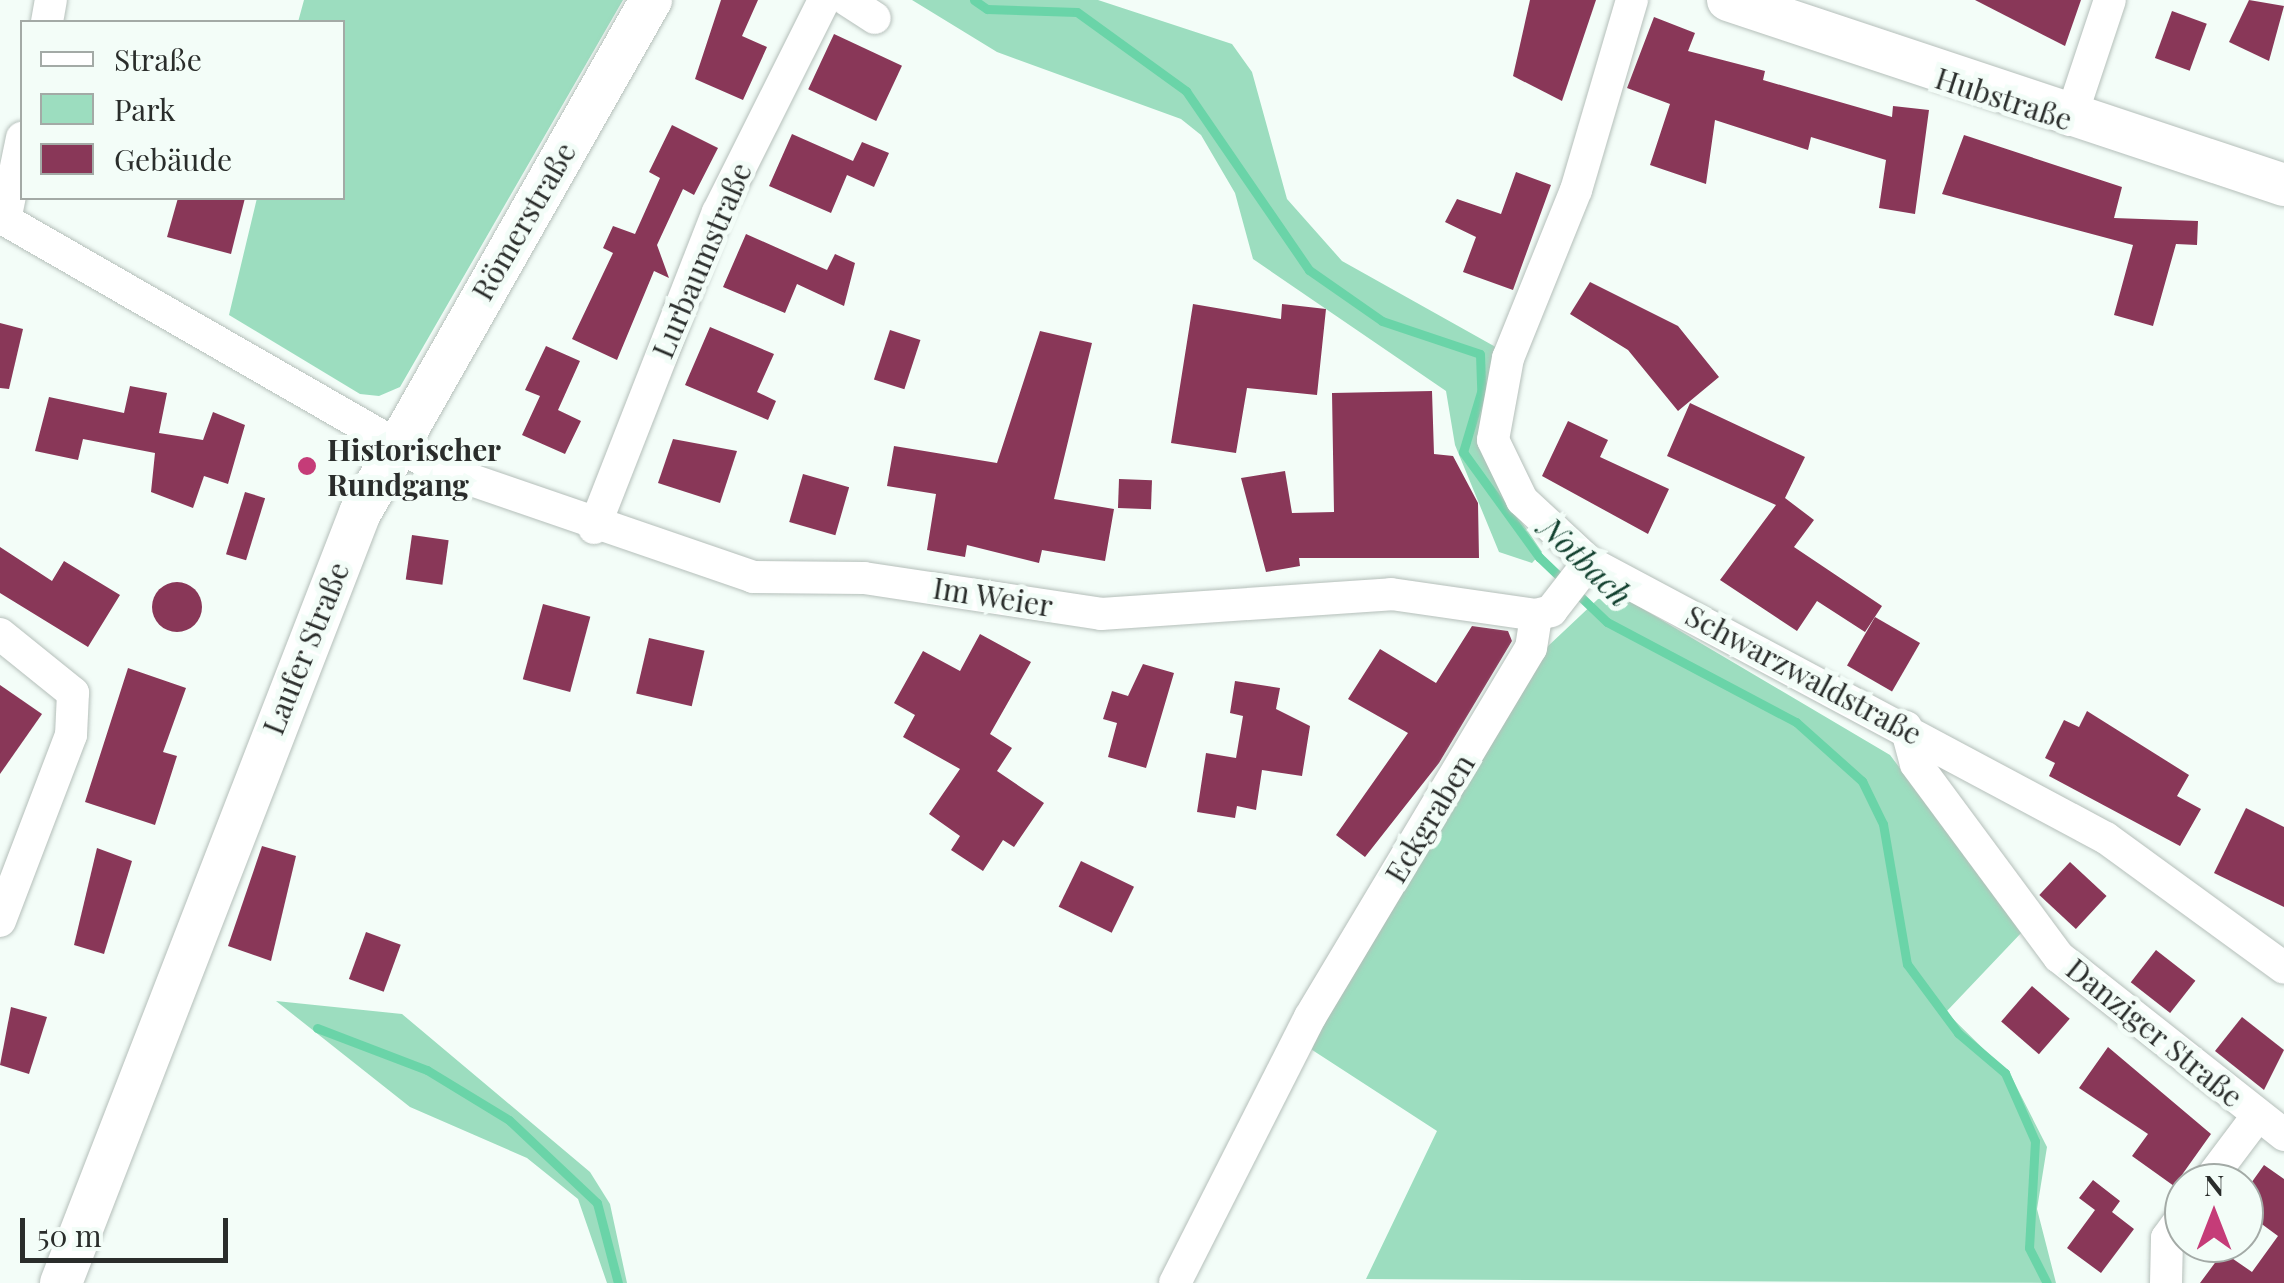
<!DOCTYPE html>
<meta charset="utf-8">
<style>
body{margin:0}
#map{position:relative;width:2284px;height:1283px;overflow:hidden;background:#f3fdf8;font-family:"Playfair Display",serif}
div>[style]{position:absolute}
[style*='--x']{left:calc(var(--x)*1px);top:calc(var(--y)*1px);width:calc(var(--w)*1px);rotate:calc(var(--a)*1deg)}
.green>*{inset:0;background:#9cddbf}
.stream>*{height:9px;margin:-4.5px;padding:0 4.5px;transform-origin:4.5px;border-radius:4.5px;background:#6ad4a8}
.building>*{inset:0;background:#893758;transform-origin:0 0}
.round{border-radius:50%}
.roads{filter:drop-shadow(0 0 2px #b5bfba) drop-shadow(0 0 2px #b5bfba)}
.minor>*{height:32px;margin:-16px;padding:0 16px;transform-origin:16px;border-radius:16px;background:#fff}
.major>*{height:42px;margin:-21px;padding:0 21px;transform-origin:21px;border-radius:21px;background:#fff}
.dots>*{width:28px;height:28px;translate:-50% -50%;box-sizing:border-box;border:5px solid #f3fdf8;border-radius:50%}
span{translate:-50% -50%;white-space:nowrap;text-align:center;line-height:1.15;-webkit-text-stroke:10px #f3fdf8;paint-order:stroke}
.street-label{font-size:30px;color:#2a2d2b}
.poi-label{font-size:30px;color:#2a2d2b;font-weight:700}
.left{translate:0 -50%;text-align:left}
.water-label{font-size:32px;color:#12412f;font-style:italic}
.legend{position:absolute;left:20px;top:20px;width:325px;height:180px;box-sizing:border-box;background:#f3fdf8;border:2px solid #a3aaa6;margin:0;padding:12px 18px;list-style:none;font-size:30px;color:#2a2d2b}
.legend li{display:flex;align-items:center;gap:20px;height:50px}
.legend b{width:50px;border:2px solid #a3aaa6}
.north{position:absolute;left:2164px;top:1163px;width:100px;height:100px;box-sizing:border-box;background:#f3fdf8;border:2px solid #a3aaa6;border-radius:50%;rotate:0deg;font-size:28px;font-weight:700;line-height:40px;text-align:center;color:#2a2d2b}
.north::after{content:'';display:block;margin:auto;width:35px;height:45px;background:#c53c78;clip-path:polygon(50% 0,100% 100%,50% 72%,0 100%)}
.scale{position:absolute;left:20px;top:1218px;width:208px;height:45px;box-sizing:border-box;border:5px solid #2a2d2b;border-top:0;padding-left:12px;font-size:30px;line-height:35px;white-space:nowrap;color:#2a2d2b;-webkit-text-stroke:8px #f3fdf8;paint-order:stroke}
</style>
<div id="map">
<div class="green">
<div style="clip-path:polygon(304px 0,623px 0,400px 387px,379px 396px,360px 394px,229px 315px,257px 198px,342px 198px,342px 22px,298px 22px)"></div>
<div style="clip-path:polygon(912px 0,1098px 0,1232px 44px,1252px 72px,1287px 199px,1342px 261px,1501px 350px,1500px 490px,1542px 552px,1532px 563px,1499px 552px,1455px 445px,1446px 391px,1253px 259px,1235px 193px,1201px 135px,1181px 119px,997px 52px)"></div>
<div style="clip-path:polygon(1621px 596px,1890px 755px,2023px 931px,1946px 1012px,2011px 1076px,2047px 1147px,2037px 1209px,2056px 1283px,1366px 1279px,1437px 1131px,1303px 1044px,1546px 648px,1598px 599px)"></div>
<div style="clip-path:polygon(276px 1001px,402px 1014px,590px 1172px,610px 1204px,627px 1283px,607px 1283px,578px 1199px,527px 1158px,410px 1107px)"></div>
</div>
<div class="stream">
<div style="--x:974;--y:0;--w:16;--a:35"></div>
<div style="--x:987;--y:9;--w:90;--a:1.9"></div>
<div style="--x:1077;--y:12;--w:135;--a:35.9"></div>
<div style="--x:1186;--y:91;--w:217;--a:55.5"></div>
<div style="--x:1309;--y:270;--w:89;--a:34.9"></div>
<div style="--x:1382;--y:321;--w:103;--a:18.6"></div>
<div style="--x:1480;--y:354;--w:38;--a:88"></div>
<div style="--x:1481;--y:392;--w:63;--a:106.7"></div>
<div style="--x:1463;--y:452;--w:130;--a:54.1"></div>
<div style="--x:1539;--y:557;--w:94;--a:43.7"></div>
<div style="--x:1607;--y:622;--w:214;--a:27.9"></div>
<div style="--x:1796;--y:722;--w:89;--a:41.8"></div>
<div style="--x:1862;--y:781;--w:48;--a:64"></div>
<div style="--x:1883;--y:824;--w:142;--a:80.3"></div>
<div style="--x:1907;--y:964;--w:86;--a:53.5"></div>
<div style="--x:1958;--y:1033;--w:62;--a:40.4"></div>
<div style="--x:2005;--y:1073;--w:74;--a:66.2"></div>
<div style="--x:2035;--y:1141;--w:107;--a:93.2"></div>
<div style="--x:2029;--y:1248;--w:39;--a:63"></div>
<div style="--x:317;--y:1028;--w:118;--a:20.9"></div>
<div style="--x:427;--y:1070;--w:96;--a:31.4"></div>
<div style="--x:509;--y:1120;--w:121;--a:43.3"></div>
<div style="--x:597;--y:1203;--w:83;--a:75.3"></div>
</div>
<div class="building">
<div style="clip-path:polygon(721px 0,758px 0,742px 36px,767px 47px,743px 100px,695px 79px)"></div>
<div style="clip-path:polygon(1530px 0,1596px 0,1562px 101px,1513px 76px)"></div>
<div style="clip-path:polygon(1975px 0,2081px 0,2065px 46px)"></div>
<div style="clip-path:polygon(2249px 0,2284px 6px,2269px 61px,2229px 42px)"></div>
<div style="left:2172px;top:11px;width:37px;height:50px;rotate:20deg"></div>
<div style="clip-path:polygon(1654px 17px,1695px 33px,1688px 51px,1765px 71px,1763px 80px,1892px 117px,1893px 106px,1929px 110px,1915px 214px,1879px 208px,1886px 160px,1811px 137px,1808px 150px,1715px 120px,1706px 184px,1650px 165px,1670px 104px,1627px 88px)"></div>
<div style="left:834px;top:34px;width:75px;height:61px;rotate:25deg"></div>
<div style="clip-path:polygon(672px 125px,718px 148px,694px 195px,683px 189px,657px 245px,669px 278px,654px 271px,617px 360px,572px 339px,613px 253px,603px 248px,613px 226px,635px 234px,660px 178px,649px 172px)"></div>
<div style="clip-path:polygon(792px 134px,853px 161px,862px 142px,889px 153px,874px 187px,847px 175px,831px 213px,769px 186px)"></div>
<div style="clip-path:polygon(1964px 135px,2122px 187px,2114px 218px,2198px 221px,2197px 245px,2176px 244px,2153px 326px,2114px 315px,2133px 245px,1942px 194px)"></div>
<div style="clip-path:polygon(1516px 172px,1551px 185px,1513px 290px,1463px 272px,1476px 237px,1445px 222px,1457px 199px,1501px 214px)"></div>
<div style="clip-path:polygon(178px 198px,245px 198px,231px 254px,167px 237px)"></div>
<div style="clip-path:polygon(746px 234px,827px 270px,835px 254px,855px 263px,844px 306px,797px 284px,785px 313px,723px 287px)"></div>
<div style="clip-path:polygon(1590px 282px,1678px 326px,1719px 377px,1678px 411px,1628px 350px,1570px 314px)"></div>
<div style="clip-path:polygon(1193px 304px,1281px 319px,1282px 304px,1326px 309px,1317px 395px,1247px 388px,1236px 453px,1171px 443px)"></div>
<div style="clip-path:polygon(0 323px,23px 329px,9px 389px,0 388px)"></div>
<div style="clip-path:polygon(710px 327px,774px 354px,757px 392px,776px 401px,768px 420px,685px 385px)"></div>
<div style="left:890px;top:330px;width:32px;height:52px;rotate:18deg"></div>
<div style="clip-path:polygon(1040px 331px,1092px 343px,1054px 499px,1114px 509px,1105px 561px,1042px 550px,1039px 563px,967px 545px,965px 557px,927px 550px,936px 494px,887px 486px,894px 446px,997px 463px)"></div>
<div style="clip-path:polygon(546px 346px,580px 361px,558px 410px,581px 421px,565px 454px,522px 435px,540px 396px,525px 390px)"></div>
<div style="clip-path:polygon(130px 386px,167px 393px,159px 433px,203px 440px,213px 412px,245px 425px,228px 484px,204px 476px,193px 508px,151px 492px,155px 453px,83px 439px,78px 460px,35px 451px,49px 397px,124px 413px)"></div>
<div style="clip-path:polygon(1432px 391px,1434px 454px,1453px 456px,1478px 503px,1479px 558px,1299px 558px,1300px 566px,1266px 572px,1241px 478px,1285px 471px,1292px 513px,1334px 512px,1332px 393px)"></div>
<div style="clip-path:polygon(1690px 403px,1805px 457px,1785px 498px,1814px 520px,1794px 547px,1882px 606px,1865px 632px,1817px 601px,1797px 631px,1720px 580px,1776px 505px,1667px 456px)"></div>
<div style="clip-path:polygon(1568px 421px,1608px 440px,1600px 457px,1669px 489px,1648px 534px,1542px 476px)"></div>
<div style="clip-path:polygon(673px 439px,737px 451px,720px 503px,658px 483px)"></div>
<div style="left:803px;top:474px;width:48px;height:50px;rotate:16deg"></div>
<div style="left:1119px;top:479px;width:33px;height:29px;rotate:2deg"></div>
<div style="left:245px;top:492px;width:21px;height:65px;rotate:17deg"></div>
<div style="left:412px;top:535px;width:37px;height:45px;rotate:8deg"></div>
<div style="clip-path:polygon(0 547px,52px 581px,64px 561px,120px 595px,88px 647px,0 593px)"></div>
<div class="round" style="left:152px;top:582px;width:50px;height:50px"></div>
<div style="left:543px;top:604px;width:49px;height:78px;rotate:15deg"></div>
<div style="left:1875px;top:617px;width:52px;height:56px;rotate:30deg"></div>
<div style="clip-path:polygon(1472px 626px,1508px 631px,1512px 641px,1439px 763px,1365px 857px,1336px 835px,1408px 733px,1348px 699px,1380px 649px,1436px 683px)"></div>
<div style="clip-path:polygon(980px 634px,1031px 662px,990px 734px,1012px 748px,997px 771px,1044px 803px,1014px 847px,1003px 840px,983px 871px,951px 850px,960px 836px,929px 814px,960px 769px,903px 737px,915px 715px,894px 703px,923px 651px,960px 671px)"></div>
<div style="left:649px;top:638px;width:57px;height:57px;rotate:13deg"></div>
<div style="clip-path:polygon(1143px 664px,1174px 673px,1146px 768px,1108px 757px,1117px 723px,1103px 719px,1112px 691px,1128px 696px)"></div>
<div style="clip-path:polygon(128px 668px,186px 688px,163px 752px,177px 756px,155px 825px,85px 802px)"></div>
<div style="clip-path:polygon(1235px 681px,1280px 688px,1276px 709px,1310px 726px,1302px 776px,1262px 770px,1256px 810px,1237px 806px,1235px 818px,1197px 812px,1206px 753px,1236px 758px,1243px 716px,1230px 713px)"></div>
<div style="clip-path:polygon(0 685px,42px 714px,0 774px)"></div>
<div style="clip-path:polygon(2087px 711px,2189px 775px,2177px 796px,2201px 809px,2180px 846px,2049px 776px,2055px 763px,2045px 758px,2064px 720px,2079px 727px)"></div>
<div style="clip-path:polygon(2246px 808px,2284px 827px,2284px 907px,2214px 873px)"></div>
<div style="clip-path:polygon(262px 846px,296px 856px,271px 961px,228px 946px)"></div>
<div style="clip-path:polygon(97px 848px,132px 861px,104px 954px,74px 945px)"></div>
<div style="left:1081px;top:861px;width:59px;height:51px;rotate:26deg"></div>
<div style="left:2070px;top:862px;width:50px;height:45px;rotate:43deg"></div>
<div style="left:366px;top:932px;width:37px;height:50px;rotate:20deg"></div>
<div style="left:2156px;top:950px;width:50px;height:41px;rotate:38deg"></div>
<div style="left:2032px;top:986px;width:50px;height:47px;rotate:41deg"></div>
<div style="clip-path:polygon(11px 1007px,47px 1017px,29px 1074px,0 1065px)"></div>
<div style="clip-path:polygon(2242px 1017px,2284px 1050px,2264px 1090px,2215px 1051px)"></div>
<div style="clip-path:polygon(2108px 1047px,2211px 1134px,2174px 1186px,2132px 1156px,2148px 1134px,2079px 1088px)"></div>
<div style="clip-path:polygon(2264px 1165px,2284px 1179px,2284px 1283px,2200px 1283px,2223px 1252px,2252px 1272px,2278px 1236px,2244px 1211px,2244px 1193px)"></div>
<div style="clip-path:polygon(2093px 1180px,2120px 1201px,2112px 1212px,2134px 1229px,2101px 1273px,2067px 1248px,2095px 1210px,2079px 1198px)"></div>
</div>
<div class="roads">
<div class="minor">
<div style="--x:847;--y:0;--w:33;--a:33"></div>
<div style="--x:1632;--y:0;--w:198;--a:106.4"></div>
<div style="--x:1576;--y:190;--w:181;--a:112"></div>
<div style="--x:1508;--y:358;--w:83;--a:100.4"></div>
<div style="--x:1493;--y:440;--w:67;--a:64.2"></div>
<div style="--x:1522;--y:500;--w:91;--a:42.8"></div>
<div style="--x:1589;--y:562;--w:586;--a:28.1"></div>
<div style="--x:2106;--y:838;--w:220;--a:36.1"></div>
<div style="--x:47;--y:22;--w:22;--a:-80"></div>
<div style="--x:2070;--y:120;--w:126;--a:-71.6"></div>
<div style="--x:0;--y:217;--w:504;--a:29.87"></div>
<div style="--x:437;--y:468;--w:334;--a:19"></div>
<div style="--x:753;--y:577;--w:111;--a:0.5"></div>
<div style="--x:864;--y:578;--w:240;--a:8.6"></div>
<div style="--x:1101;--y:614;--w:291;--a:-3.9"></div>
<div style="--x:1391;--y:594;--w:147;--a:8.2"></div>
<div style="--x:1536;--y:615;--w:16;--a:-15"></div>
<div style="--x:1551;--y:611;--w:62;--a:-52.2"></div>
<div style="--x:5;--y:220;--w:84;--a:-78.3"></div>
<div style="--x:594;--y:528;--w:339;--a:-68.6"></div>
<div style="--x:718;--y:212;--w:237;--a:-63.4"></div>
<div style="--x:0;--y:634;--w:94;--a:38.9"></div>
<div style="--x:73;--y:693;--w:42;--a:92.7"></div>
<div style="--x:71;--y:735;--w:199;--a:110.9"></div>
<div style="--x:1906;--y:727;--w:38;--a:75"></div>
<div style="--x:1916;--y:764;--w:240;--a:53.5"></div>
<div style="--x:2059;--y:957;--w:287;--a:38.3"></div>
<div style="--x:2207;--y:1183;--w:85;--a:-53.1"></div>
<div style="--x:1175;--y:1283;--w:298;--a:-63.1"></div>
<div style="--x:1310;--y:1017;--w:430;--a:-59.1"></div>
<div style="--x:1531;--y:648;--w:33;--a:-81"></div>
<div style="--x:2166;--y:1283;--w:45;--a:-88.7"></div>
<div style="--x:2167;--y:1238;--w:29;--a:-54"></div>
</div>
<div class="major">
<div style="--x:1728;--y:0;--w:586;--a:18.4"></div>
<div style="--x:61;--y:1283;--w:826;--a:-68.78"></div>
<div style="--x:360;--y:513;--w:590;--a:-60.44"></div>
</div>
</div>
<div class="dots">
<div style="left:307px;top:466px;background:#c53c78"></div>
</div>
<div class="street-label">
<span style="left:2004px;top:98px;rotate:18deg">Hubstraße</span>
<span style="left:523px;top:221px;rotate:-60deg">Römerstraße</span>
<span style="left:701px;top:260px;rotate:-67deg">Lurbaumstraße</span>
<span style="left:993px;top:596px;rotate:9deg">Im Weier</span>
<span style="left:305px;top:648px;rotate:-68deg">Laufer Straße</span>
<span style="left:1804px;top:674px;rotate:28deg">Schwarzwaldstraße</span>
<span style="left:1429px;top:818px;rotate:-59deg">Eckgraben</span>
<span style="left:2155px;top:1032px;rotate:39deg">Danziger Straße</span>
</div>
<div class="poi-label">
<span class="left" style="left:327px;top:466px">Historischer<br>Rundgang</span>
</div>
<div class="water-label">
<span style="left:1586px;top:561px;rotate:44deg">Notbach</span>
</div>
<ul class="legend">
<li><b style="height:12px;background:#fff"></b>Straße</li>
<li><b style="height:28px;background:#9cddbf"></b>Park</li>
<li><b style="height:28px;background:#893758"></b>Gebäude</li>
</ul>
<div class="north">N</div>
<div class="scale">50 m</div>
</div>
